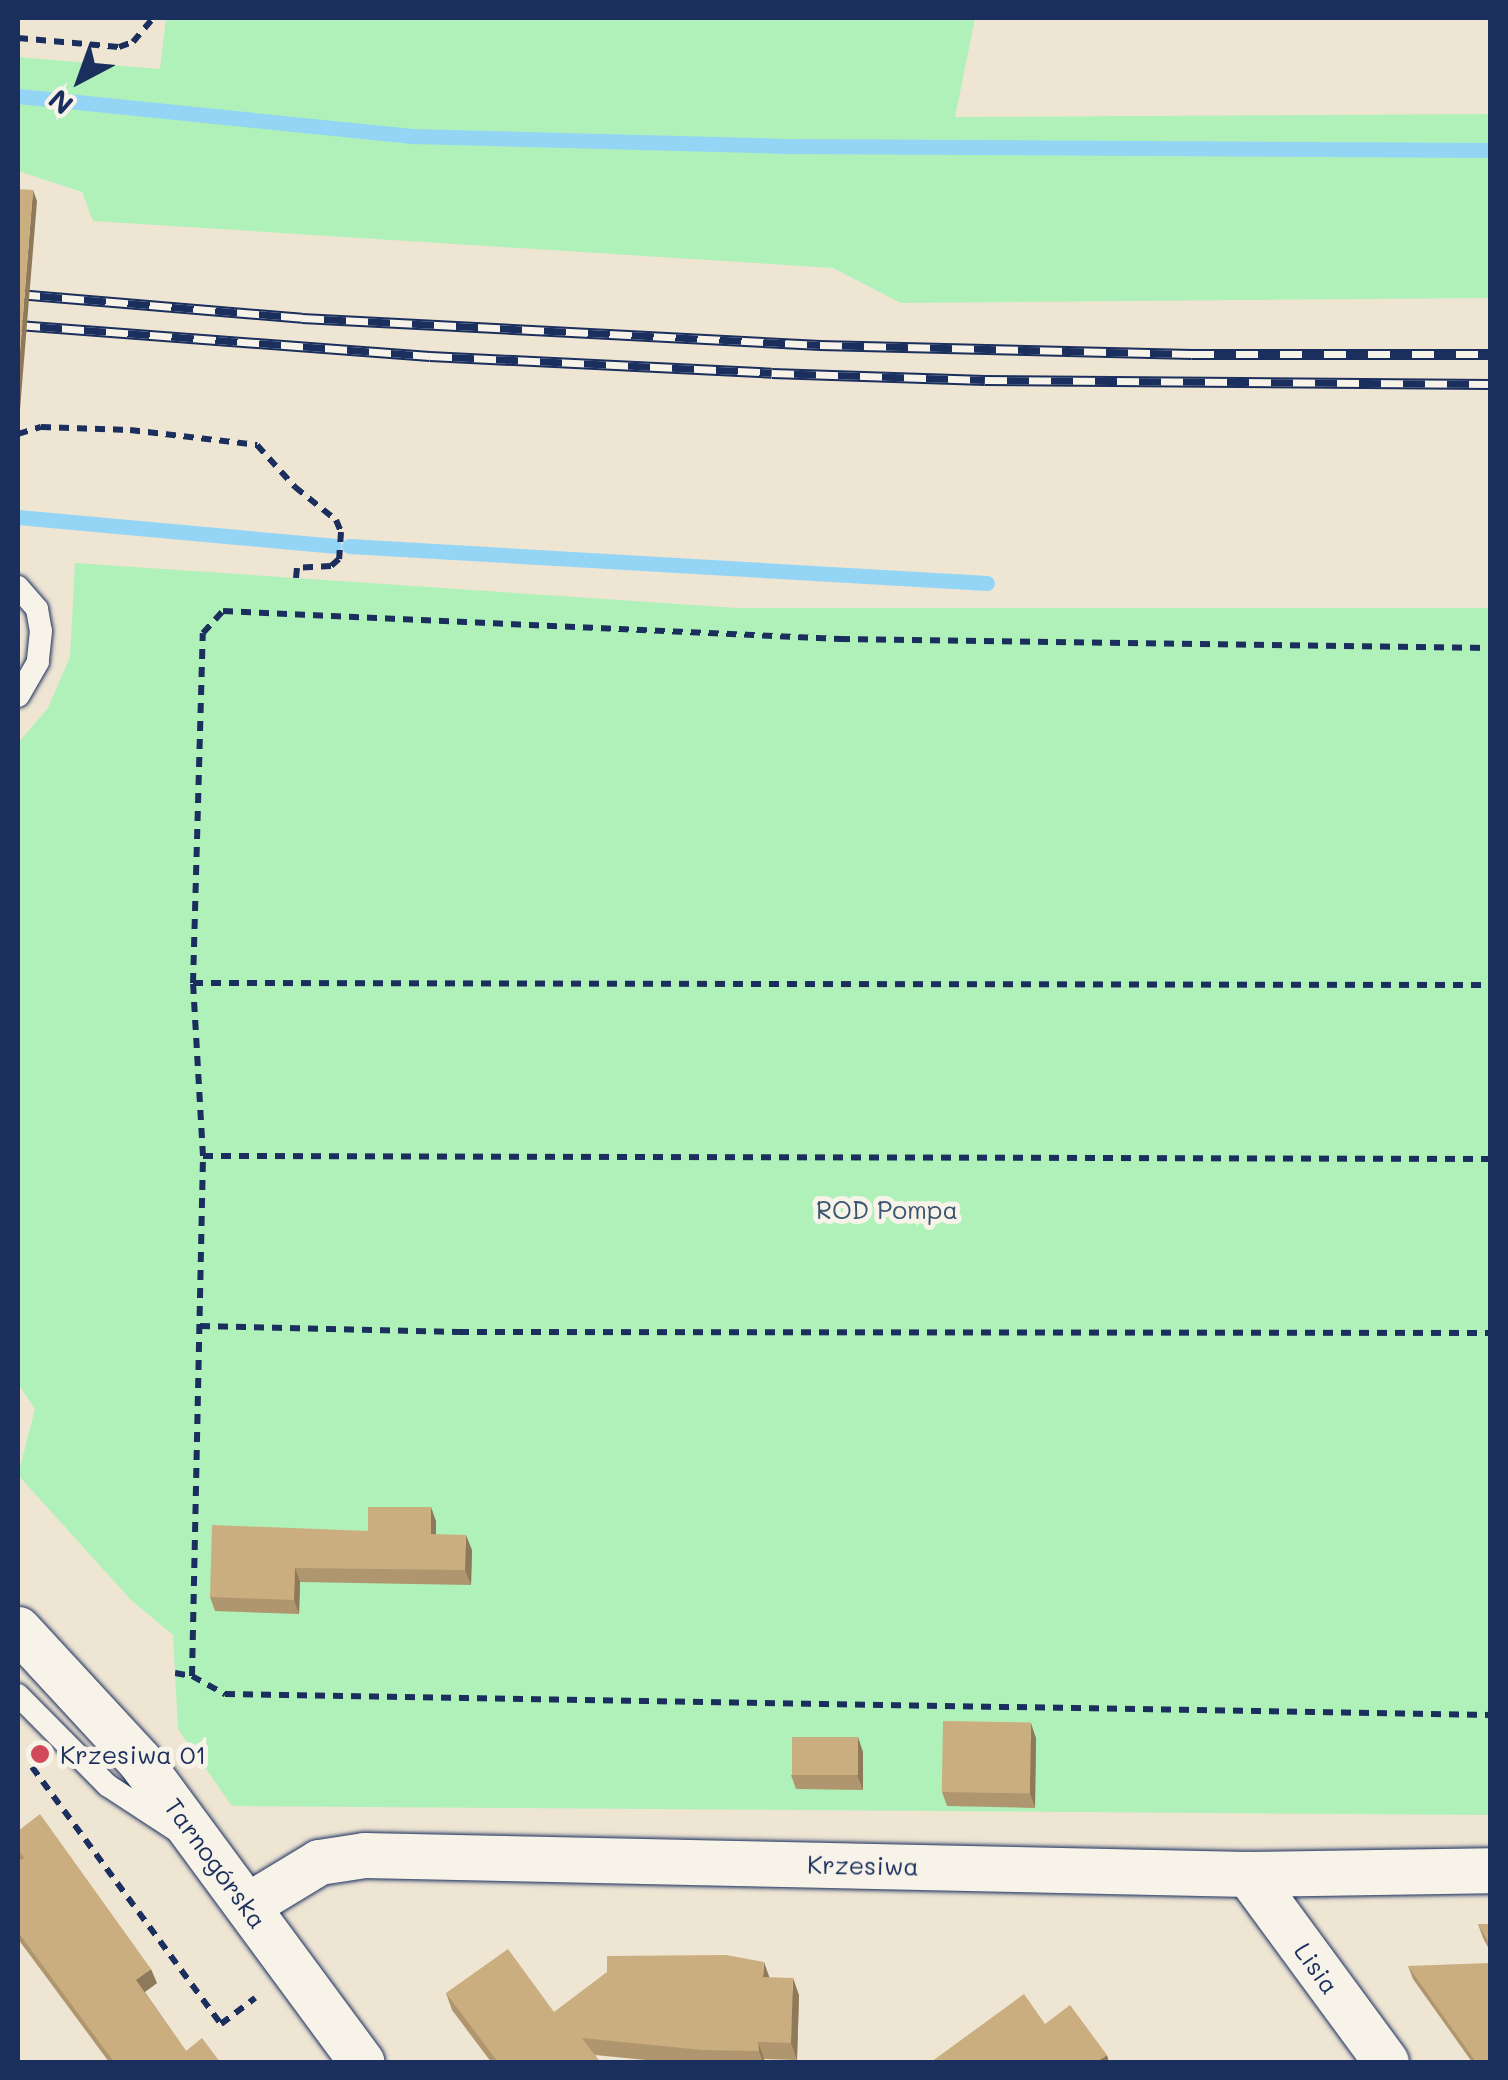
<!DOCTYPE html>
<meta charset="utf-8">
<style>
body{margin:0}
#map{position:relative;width:1508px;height:2080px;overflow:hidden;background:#eee5d3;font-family:Mali,sans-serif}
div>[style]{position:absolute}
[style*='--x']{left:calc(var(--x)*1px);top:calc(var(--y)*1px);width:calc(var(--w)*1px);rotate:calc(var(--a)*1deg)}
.green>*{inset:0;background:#b0f1b9}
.stream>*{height:15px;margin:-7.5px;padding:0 7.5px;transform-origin:7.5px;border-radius:7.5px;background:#94d5f5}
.path>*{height:6px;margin-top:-3px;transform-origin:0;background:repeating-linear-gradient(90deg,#1b2f5e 0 10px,transparent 0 18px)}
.roads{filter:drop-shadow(0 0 2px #1b2f5e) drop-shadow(0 0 2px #1b2f5e)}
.lane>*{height:22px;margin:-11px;padding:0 11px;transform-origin:11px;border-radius:11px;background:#f7f3e8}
.street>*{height:45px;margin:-22.5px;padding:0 22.5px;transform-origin:22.5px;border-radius:22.5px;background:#f7f3e8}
.rail>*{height:11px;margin-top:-5.5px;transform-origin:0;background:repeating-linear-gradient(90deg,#f7f3e8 0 22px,#1b2f5e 0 44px);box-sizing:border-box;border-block:2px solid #1b2f5e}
.wall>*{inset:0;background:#af966e}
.shaded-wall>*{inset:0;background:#8e7a5a}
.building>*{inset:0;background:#cbae80;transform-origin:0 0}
.dots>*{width:28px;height:28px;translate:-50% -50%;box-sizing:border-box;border:5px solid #f7f3e8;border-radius:50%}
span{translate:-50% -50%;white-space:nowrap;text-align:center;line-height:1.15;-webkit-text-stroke:10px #f7f3e8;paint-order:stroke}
.park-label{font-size:25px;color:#395670}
.poi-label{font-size:25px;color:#1b2f5e}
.left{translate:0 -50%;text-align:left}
.street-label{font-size:25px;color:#1b2f5e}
.frame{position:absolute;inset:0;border:20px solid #1b2f5e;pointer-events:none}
.north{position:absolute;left:30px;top:30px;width:100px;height:100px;-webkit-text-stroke:8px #f7f3e8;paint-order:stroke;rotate:221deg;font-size:28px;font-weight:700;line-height:40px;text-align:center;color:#1b2f5e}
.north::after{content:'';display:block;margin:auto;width:35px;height:45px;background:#1b2f5e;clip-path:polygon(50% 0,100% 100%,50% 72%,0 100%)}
</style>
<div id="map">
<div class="green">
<div style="clip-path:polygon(166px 18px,975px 18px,955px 117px,1490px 114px,1490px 298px,901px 303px,833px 268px,93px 221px,82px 192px,18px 171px,18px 57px,160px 69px)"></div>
<div style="clip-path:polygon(75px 563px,737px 608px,1490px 608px,1490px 1815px,232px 1806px,178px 1729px,173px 1635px,131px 1600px,18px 1475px,35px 1409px,18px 1384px,18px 743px,48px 708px,70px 657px)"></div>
</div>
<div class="stream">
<div style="--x:18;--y:96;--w:394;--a:5.8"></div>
<div style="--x:410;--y:136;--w:370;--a:1.5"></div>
<div style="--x:780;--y:146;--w:710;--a:0.32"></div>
<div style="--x:18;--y:517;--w:317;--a:5.2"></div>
<div style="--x:349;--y:546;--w:639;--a:3.32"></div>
</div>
<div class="path">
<div style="--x:18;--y:38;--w:101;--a:5.1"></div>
<div style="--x:119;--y:47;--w:15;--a:-20"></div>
<div style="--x:133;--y:42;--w:31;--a:-50"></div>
<div style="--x:18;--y:434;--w:24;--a:-17"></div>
<div style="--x:41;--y:427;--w:89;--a:1.9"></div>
<div style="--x:130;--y:430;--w:128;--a:6.7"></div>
<div style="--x:257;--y:445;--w:57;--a:47.9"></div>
<div style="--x:295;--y:487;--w:53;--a:38.8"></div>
<div style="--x:336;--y:520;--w:13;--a:67"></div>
<div style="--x:341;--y:532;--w:27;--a:94"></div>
<div style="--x:339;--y:559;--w:11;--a:139"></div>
<div style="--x:331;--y:566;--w:34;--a:177"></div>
<div style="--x:297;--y:568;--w:10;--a:96"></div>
<div style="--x:193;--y:983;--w:1297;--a:0.09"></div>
<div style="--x:203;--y:1156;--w:1287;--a:0.13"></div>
<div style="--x:200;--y:1326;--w:259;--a:1.3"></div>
<div style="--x:459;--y:1332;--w:1031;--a:0.06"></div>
<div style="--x:175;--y:1673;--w:17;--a:10"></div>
<div style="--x:192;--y:1676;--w:38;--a:29"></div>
<div style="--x:225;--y:1694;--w:1265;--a:0.95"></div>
<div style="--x:192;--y:1676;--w:520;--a:-88.79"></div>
<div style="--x:203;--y:1156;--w:173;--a:-93.3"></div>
<div style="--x:193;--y:983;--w:350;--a:-88.4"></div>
<div style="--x:203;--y:633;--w:30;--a:-48"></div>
<div style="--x:223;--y:611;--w:618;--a:2.6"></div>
<div style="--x:840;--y:639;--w:650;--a:0.79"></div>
<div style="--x:32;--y:1767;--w:319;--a:53.7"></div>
<div style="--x:221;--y:2024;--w:43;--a:-37.4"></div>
</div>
<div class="roads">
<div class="lane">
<div style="--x:18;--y:587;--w:29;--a:49"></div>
<div style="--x:37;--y:609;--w:22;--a:80"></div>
<div style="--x:41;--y:631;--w:31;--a:96"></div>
<div style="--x:38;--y:662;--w:39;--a:120"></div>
<div style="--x:18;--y:1695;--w:127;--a:45.3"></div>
<div style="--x:107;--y:1785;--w:90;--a:33.2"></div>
</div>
<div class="street">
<div style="--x:18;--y:1629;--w:178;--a:47.3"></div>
<div style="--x:139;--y:1760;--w:375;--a:53.6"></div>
<div style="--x:1248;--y:1874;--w:233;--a:53.7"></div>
<div style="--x:248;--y:1905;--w:83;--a:-31.2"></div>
<div style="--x:319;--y:1862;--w:46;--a:-8.8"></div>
<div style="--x:364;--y:1855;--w:884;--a:1.23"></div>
<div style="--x:1248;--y:1874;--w:242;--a:-0.9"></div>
</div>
</div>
<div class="rail">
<div style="--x:18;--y:294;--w:285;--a:4.8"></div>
<div style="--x:302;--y:318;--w:519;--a:2.98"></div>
<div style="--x:820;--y:345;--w:372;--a:1.4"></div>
<div style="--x:1192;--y:354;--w:298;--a:0"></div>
<div style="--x:18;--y:325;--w:413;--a:4.3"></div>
<div style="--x:430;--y:356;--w:342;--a:2.8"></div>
<div style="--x:772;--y:373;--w:213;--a:1.9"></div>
<div style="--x:985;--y:380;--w:505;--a:0.45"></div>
</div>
<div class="wall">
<div style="clip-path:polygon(436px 1521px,436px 1534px,472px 1550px,471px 1585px,300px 1582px,299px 1614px,215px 1611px,210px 1597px,368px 1531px)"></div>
<div style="clip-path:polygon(1036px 1738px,1035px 1808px,947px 1806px,942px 1792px)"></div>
<div style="clip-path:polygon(863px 1752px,863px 1790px,796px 1789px,791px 1775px)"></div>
<div style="clip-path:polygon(18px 1831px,157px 1983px,145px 1992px,186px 2051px,220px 2062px,109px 2062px,18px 1939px,18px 1863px,21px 1861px,18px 1856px)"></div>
<div style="clip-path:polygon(1478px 1924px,1490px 1924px,1490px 1951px,1483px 1938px)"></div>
<div style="clip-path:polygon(1408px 1966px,1490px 2062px,1472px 2062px,1413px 1979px)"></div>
<div style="clip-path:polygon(769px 1977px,799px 1995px,797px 2060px,764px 2059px,765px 2062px,666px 2062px,595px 2055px,600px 2062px,491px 2062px,452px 2010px,446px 1993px,554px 2012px)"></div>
</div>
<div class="shaded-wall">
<div style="clip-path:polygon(33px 190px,37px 201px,19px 422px,18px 377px)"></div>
<div style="clip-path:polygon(431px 1507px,436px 1521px,436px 1548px,431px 1534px)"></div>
<div style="clip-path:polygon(466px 1535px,472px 1550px,471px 1585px,465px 1570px)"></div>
<div style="clip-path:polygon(295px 1568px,300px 1582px,299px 1614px,294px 1600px)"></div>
<div style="clip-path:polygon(1031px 1723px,1036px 1738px,1035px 1808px,1030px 1793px)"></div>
<div style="clip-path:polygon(858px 1737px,863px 1752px,863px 1790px,857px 1775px)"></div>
<div style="clip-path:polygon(764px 1962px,770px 1979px,763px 1977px)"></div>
<div style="clip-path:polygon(151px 1969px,157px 1983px,142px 1994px,136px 1980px)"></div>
<div style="clip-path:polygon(793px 1978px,799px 1995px,797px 2060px,791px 2043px)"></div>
<div style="clip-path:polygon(758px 2042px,764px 2059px,765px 2062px,763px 2062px,759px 2051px)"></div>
<div style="clip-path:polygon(1107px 2055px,1109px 2062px,1096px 2062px)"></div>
</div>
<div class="building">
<div style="clip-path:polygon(18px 189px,33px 190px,18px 377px)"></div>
<div style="clip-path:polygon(368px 1507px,431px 1507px,431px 1534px,466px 1535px,465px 1570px,295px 1568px,294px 1600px,210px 1597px,212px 1525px,368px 1531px)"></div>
<div style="left:943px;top:1721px;width:88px;height:71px;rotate:1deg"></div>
<div style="left:792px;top:1737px;width:66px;height:38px"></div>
<div style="clip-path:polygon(40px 1814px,151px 1969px,136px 1980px,186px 2051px,202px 2038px,220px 2062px,114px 2062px,18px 1932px,18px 1863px,24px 1858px,18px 1849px,18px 1831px)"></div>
<div style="clip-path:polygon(1478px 1924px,1490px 1924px,1490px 1945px)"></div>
<div style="clip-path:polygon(508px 1949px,554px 2012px,607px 1972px,607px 1956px,726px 1955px,764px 1962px,763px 1977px,793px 1978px,791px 2043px,758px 2042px,759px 2051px,702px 2050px,582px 2038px,600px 2062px,498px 2062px,446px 1993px)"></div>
<div style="clip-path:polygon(1490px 1963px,1490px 2062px,1476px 2062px,1408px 1966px)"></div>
<div style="clip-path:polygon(1024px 1994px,1045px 2024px,1070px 2005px,1107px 2055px,1096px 2062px,931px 2062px)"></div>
</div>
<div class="dots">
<div style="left:40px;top:1754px;background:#d1495b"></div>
</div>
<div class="park-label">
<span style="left:887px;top:1209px">ROD Pompa</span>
</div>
<div class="poi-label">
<span class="left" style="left:60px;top:1754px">Krzesiwa 01</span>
</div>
<div class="street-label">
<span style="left:216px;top:1863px;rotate:54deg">Tarnogórska</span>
<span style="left:863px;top:1865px;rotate:1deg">Krzesiwa</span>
<span style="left:1317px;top:1968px;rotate:54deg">Lisia</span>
</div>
<div class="frame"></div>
<div class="north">N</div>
</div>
